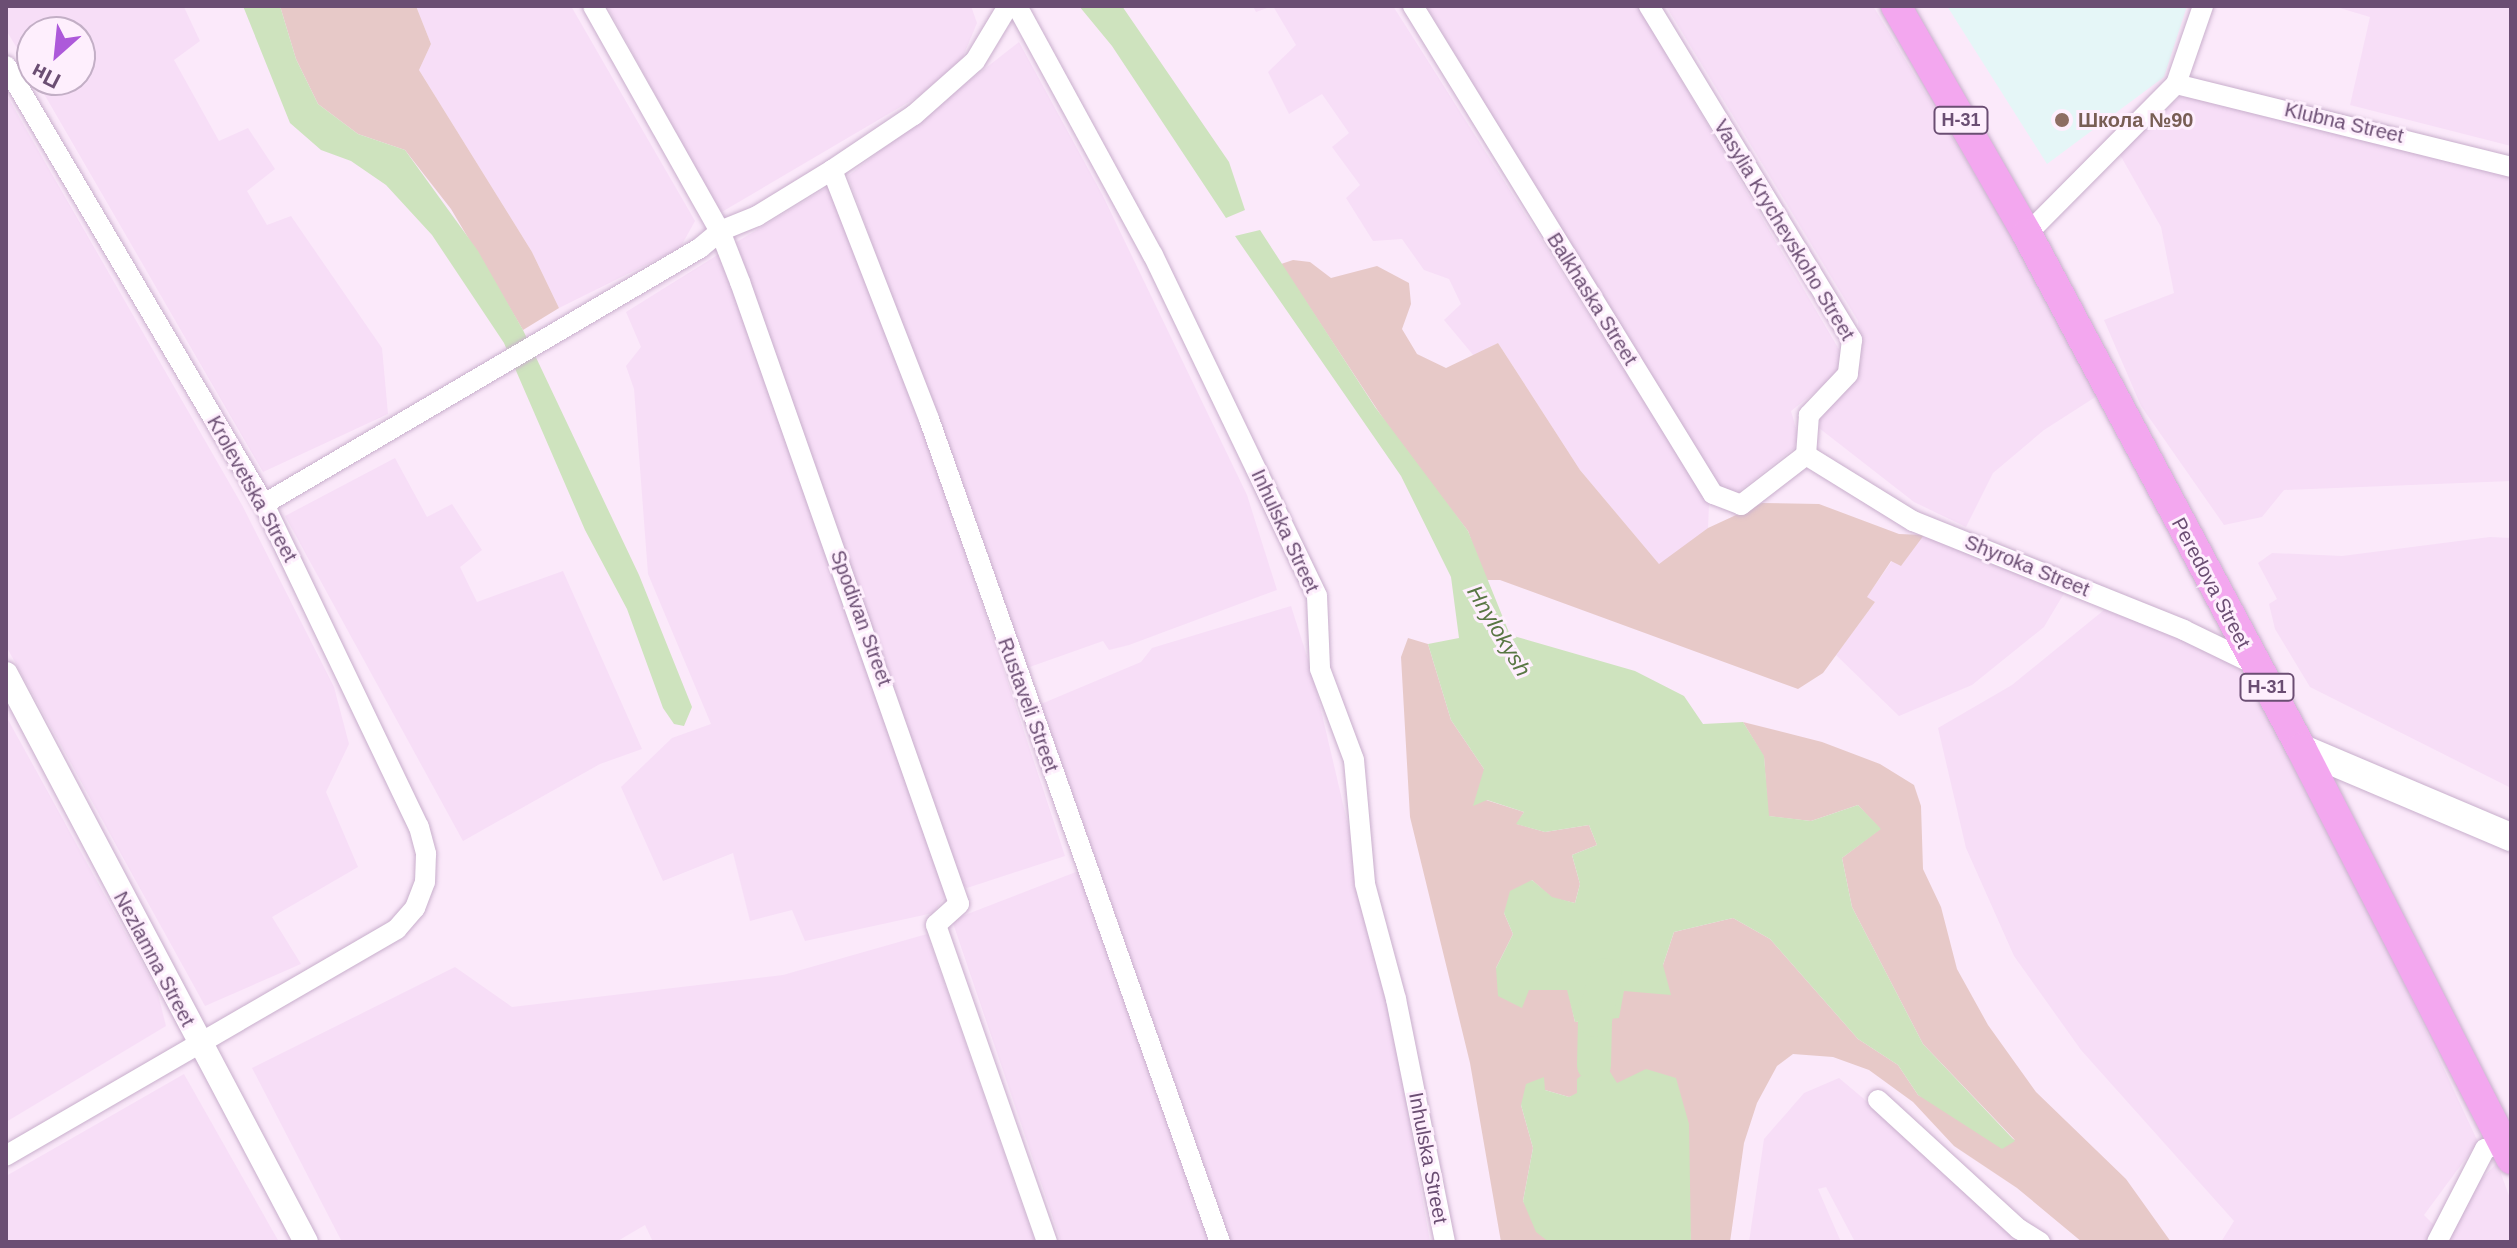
<!DOCTYPE html>
<meta charset="utf-8">
<style>
body{margin:0}
#map{position:relative;width:2517px;height:1248px;overflow:hidden;background:#fbe9fa;font-family:Arial,sans-serif}
div>[style]{position:absolute}
[style*='--x']{left:calc(var(--x)*1px);top:calc(var(--y)*1px);width:calc(var(--w)*1px);rotate:calc(var(--a)*1deg)}
.residential>*{inset:0;background:#f7def7}
.education>*{inset:0;background:#e5f6f7}
.green>*{inset:0;background:#e7c9c8}
.water>*{inset:0;background:#cee3be}
.river>*{height:34px;margin:-17px;padding:0 17px;transform-origin:17px;border-radius:17px;background:#cee3be}
.roads{filter:drop-shadow(0 0 2px #c8afcc) drop-shadow(0 0 2px #c8afcc)}
.minor>*{height:20px;margin:-10px;padding:0 10px;transform-origin:10px;border-radius:10px;background:#fff}
.tertiary>*{height:24px;margin:-12px;padding:0 12px;transform-origin:12px;border-radius:12px;background:#fff}
.secondary>*{height:28px;margin:-14px;padding:0 14px;transform-origin:14px;border-radius:14px;background:#fff}
.primary>*{height:30px;margin:-15px;padding:0 15px;transform-origin:15px;border-radius:15px;background:#f3a7ef}
.dots>*{width:22px;height:22px;translate:-50% -50%;box-sizing:border-box;border:4px solid #feeffd;border-radius:50%}
span{translate:-50% -50%;white-space:nowrap;text-align:center;line-height:1.15;-webkit-text-stroke:6px #feeffd;paint-order:stroke}
.shield-label span{padding:2px 6px;background:#feeffd;border:2px solid;border-radius:6px;-webkit-text-stroke-width:0}
.shield-label{font-size:18px;color:#6b4e73;font-weight:700}
.education-label{font-size:20px;color:#785e54;font-weight:700}
.left{translate:0 -50%;text-align:left}
.street-label{font-size:20px;color:#6b4e73}
.water-label{font-size:22px;color:#587743;font-style:italic}
.frame{position:absolute;inset:0;border:8px solid #6b4e73;pointer-events:none}
.north{position:absolute;left:16px;top:16px;width:80px;height:80px;box-sizing:border-box;background:#feeffd;border:2px solid #c3afc6;border-radius:50%;rotate:207deg;font-size:22px;font-weight:700;line-height:32px;text-align:center;color:#6b4e73}
.north::after{content:'';display:block;margin:auto;width:28px;height:36px;background:#ad59da;clip-path:polygon(50% 0,100% 100%,50% 72%,0 100%)}
</style>
<div id="map">
<div class="residential">
<div style="clip-path:polygon(6px 6px,184px 7px,200px 41px,174px 60px,219px 141px,248px 128px,275px 169px,247px 191px,267px 225px,291px 216px,382px 348px,388px 414px,263px 472px,36px 80px,80px 80px,80px 32px,32px 32px,32px 73px,6px 30px)"></div>
<div style="clip-path:polygon(416px 6px,571px 6px,695px 221px,680px 248px,559px 308px,532px 252px,419px 70px,431px 44px)"></div>
<div style="clip-path:polygon(607px 6px,971px 6px,977px 23px,962px 59px,919px 96px,720px 213px)"></div>
<div style="clip-path:polygon(1253px 6px,1393px 6px,1709px 504px,1708px 528px,1678px 554px,1659px 564px,1580px 470px,1498px 343px,1474px 356px,1444px 320px,1461px 304px,1449px 279px,1424px 270px,1402px 239px,1373px 241px,1346px 198px,1360px 185px,1332px 147px,1349px 133px,1322px 94px,1289px 114px,1268px 72px,1296px 45px,1273px 6px,1256px 12px)"></div>
<div style="clip-path:polygon(1426px 6px,1638px 6px,1844px 358px,1840px 372px,1791px 411px,1798px 435px,1794px 448px,1733px 496px,1720px 489px,1707px 472px)"></div>
<div style="clip-path:polygon(1666px 6px,1873px 6px,2016px 243px,2097px 396px,2044px 430px,1993px 473px,1966px 527px,1914px 502px,1819px 428px,1821px 412px,1853px 380px,1861px 361px,1858px 321px)"></div>
<div style="clip-path:polygon(2333px 6px,2511px 6px,2511px 146px,2350px 105px,2370px 17px)"></div>
<div style="clip-path:polygon(1019px 42px,1102px 194px,1247px 495px,1277px 590px,1129px 645px,1109px 650px,1103px 641px,1024px 669px,848px 176px)"></div>
<div style="clip-path:polygon(2185px 92px,2511px 165px,2511px 481px,2284px 490px,2262px 517px,2224px 525px,2141px 406px,2104px 320px,2174px 293px,2161px 227px,2119px 153px)"></div>
<div style="clip-path:polygon(6px 94px,242px 505px,334px 687px,349px 744px,326px 792px,358px 867px,272px 917px,301px 964px,205px 1006px,6px 646px)"></div>
<div style="clip-path:polygon(828px 187px,922px 421px,1065px 856px,967px 888px,959px 883px,735px 243px)"></div>
<div style="clip-path:polygon(719px 254px,949px 891px,933px 913px,805px 941px,792px 910px,750px 921px,733px 853px,663px 881px,621px 787px,672px 738px,711px 724px,648px 574px,634px 389px,626px 366px,641px 347px,626px 312px)"></div>
<div style="clip-path:polygon(395px 458px,427px 517px,452px 504px,482px 550px,460px 567px,477px 602px,563px 571px,642px 749px,600px 764px,463px 841px,285px 516px)"></div>
<div style="clip-path:polygon(1924px 535px,2066px 590px,2044px 627px,1972px 685px,1899px 716px,1836px 655px,1875px 602px,1866px 598px,1892px 561px)"></div>
<div style="clip-path:polygon(2490px 537px,2511px 538px,2511px 788px,2310px 687px,2275px 629px,2269px 604px,2277px 599px,2258px 563px,2272px 553px,2342px 556px)"></div>
<div style="clip-path:polygon(1291px 606px,1312px 672px,1387px 991px,1430px 1242px,1227px 1242px,1041px 704px,1141px 662px,1152px 648px)"></div>
<div style="clip-path:polygon(2104px 610px,2160px 630px,2241px 669px,2345px 857px,2478px 1142px,2424px 1215px,2436px 1227px,2427px 1242px,2221px 1242px,2234px 1221px,2081px 1050px,2014px 956px,1966px 848px,1938px 728px,2012px 685px)"></div>
<div style="clip-path:polygon(6px 716px,157px 990px,166px 1026px,6px 1122px)"></div>
<div style="clip-path:polygon(1081px 870px,1212px 1242px,1061px 1242px,952px 920px)"></div>
<div style="clip-path:polygon(927px 934px,1035px 1242px,653px 1242px,645px 1225px,616px 1242px,342px 1242px,252px 1068px,455px 967px,512px 1007px,783px 975px)"></div>
<div style="clip-path:polygon(184px 1074px,279px 1242px,6px 1242px,6px 1176px)"></div>
<div style="clip-path:polygon(1839px 1078px,1864px 1099px,2020px 1242px,1855px 1242px,1826px 1187px,1818px 1189px,1841px 1242px,1749px 1242px,1764px 1139px,1804px 1093px)"></div>
<div style="clip-path:polygon(2497px 1163px,2511px 1201px,2511px 1242px,2449px 1242px,2472px 1189px)"></div>
</div>
<div class="education">
<div style="clip-path:polygon(1947px 6px,2187px 6px,2164px 77px,2047px 164px)"></div>
</div>
<div class="green">
<div style="clip-path:polygon(280px 6px,416px 6px,431px 44px,419px 70px,532px 252px,559px 308px,523px 330px,451px 209px,405px 150px,358px 134px,318px 104px,296px 59px)"></div>
<div style="clip-path:polygon(1293px 260px,1310px 262px,1331px 278px,1377px 266px,1409px 283px,1411px 304px,1402px 329px,1417px 354px,1446px 368px,1498px 343px,1580px 470px,1659px 564px,1708px 528px,1762px 503px,1819px 504px,1899px 534px,1924px 535px,1901px 566px,1891px 561px,1867px 597px,1875px 602px,1823px 673px,1798px 689px,1500px 580px,1485px 580px,1468px 531px,1400px 444px,1281px 264px)"></div>
<div style="clip-path:polygon(1408px 638px,1428px 644px,1451px 720px,1484px 769px,1486px 800px,1524px 812px,1517px 824px,1545px 832px,1589px 825px,1597px 845px,1572px 855px,1580px 884px,1575px 903px,1552px 898px,1532px 880px,1504px 913px,1513px 934px,1496px 968px,1529px 990px,1568px 990px,1575px 1022px,1595px 1020px,1624px 991px,1663px 965px,1674px 932px,1733px 918px,1770px 939px,1858px 1039px,1898px 1065px,1918px 1095px,2015px 1140px,1923px 1044px,1852px 907px,1842px 858px,1880px 829px,1858px 805px,1811px 821px,1768px 816px,1764px 757px,1743px 722px,1822px 742px,1880px 764px,1914px 785px,1921px 806px,1923px 869px,1941px 907px,1957px 969px,1988px 1025px,2036px 1092px,2126px 1179px,2171px 1242px,2082px 1242px,2017px 1188px,1954px 1146px,1913px 1102px,1869px 1070px,1833px 1057px,1793px 1054px,1777px 1066px,1757px 1103px,1744px 1143px,1730px 1242px,1691px 1242px,1687px 1194px,1617px 1084px,1569px 1097px,1545px 1090px,1521px 1105px,1533px 1148px,1523px 1201px,1549px 1242px,1501px 1242px,1470px 1063px,1410px 817px,1401px 657px)"></div>
</div>
<div class="water">
<div style="clip-path:polygon(243px 6px,280px 6px,296px 59px,318px 104px,358px 134px,405px 150px,478px 251px,523px 330px,639px 575px,692px 707px,684px 726px,674px 724px,663px 708px,627px 609px,585px 530px,504px 343px,432px 235px,386px 185px,351px 161px,321px 150px,290px 123px)"></div>
<div style="clip-path:polygon(1079px 6px,1122px 6px,1229px 162px,1245px 210px,1226px 218px,1112px 46px)"></div>
<div style="clip-path:polygon(1260px 230px,1375px 407px,1468px 531px,1510px 635px,1635px 671px,1684px 696px,1703px 724px,1743px 722px,1764px 756px,1769px 816px,1811px 821px,1858px 805px,1881px 829px,1842px 858px,1852px 907px,1923px 1044px,2015px 1141px,2002px 1149px,1918px 1095px,1898px 1065px,1858px 1039px,1770px 939px,1733px 918px,1674px 932px,1663px 965px,1671px 995px,1624px 991px,1619px 1018px,1575px 1022px,1567px 990px,1529px 990px,1522px 1008px,1498px 996px,1496px 968px,1513px 934px,1504px 913px,1510px 891px,1532px 880px,1552px 897px,1575px 903px,1580px 884px,1572px 855px,1597px 845px,1589px 825px,1545px 832px,1516px 824px,1524px 812px,1487px 800px,1473px 806px,1484px 769px,1451px 720px,1428px 644px,1459px 638px,1451px 577px,1401px 476px,1235px 236px)"></div>
<div style="clip-path:polygon(1594px 1065px,1607px 1067px,1617px 1083px,1646px 1069px,1676px 1078px,1689px 1124px,1691px 1242px,1549px 1242px,1536px 1232px,1523px 1201px,1533px 1148px,1521px 1105px,1526px 1084px,1544px 1077px,1545px 1090px,1569px 1097px,1577px 1093px,1577px 1079px)"></div>
</div>
<div class="river">
<div style="--x:1594;--y:1065;--w:45;--a:-88.7"></div>
<div style="--x:1595;--y:1020;--w:46;--a:-77.5"></div>
</div>
<div class="roads">
<div class="minor">
<div style="--x:593;--y:6;--w:258;--a:60.6"></div>
<div style="--x:720;--y:231;--w:55;--a:68.6"></div>
<div style="--x:740;--y:282;--w:659;--a:70.6"></div>
<div style="--x:959;--y:904;--w:31;--a:138"></div>
<div style="--x:936;--y:925;--w:336;--a:70.7"></div>
<div style="--x:1017;--y:6;--w:284;--a:61.4"></div>
<div style="--x:1153;--y:255;--w:378;--a:64.3"></div>
<div style="--x:1317;--y:596;--w:73;--a:87.6"></div>
<div style="--x:1320;--y:669;--w:97;--a:69.5"></div>
<div style="--x:1354;--y:760;--w:124;--a:84.9"></div>
<div style="--x:1365;--y:884;--w:119;--a:74.9"></div>
<div style="--x:1396;--y:999;--w:248;--a:78.6"></div>
<div style="--x:1413;--y:6;--w:573;--a:58.42"></div>
<div style="--x:1713;--y:494;--w:30;--a:21"></div>
<div style="--x:1741;--y:505;--w:82;--a:-37.6"></div>
<div style="--x:1649;--y:6;--w:391;--a:58.7"></div>
<div style="--x:1852;--y:340;--w:34;--a:97"></div>
<div style="--x:1848;--y:374;--w:57;--a:133.6"></div>
<div style="--x:1809;--y:415;--w:40;--a:94.3"></div>
<div style="--x:6;--y:66;--w:508;--a:59.5"></div>
<div style="--x:264;--y:504;--w:358;--a:64.4"></div>
<div style="--x:419;--y:827;--w:28;--a:75"></div>
<div style="--x:426;--y:854;--w:28;--a:92"></div>
<div style="--x:425;--y:882;--w:28;--a:111"></div>
<div style="--x:415;--y:908;--w:28;--a:131"></div>
<div style="--x:397;--y:929;--w:452;--a:149.9"></div>
<div style="--x:2176;--y:84;--w:345;--a:13.9"></div>
<div style="--x:832;--y:170;--w:267;--a:68.7"></div>
<div style="--x:929;--y:419;--w:873;--a:70.53"></div>
<div style="--x:2027;--y:234;--w:211;--a:-45.2"></div>
<div style="--x:2176;--y:84;--w:83;--a:-70.9"></div>
<div style="--x:1806;--y:455;--w:126;--a:31.7"></div>
<div style="--x:1913;--y:521;--w:292;--a:21.9"></div>
<div style="--x:2184;--y:630;--w:78;--a:25.9"></div>
<div style="--x:264;--y:504;--w:506;--a:-30.42"></div>
<div style="--x:700;--y:248;--w:26;--a:-40"></div>
<div style="--x:720;--y:231;--w:40;--a:-22"></div>
<div style="--x:757;--y:216;--w:88;--a:-31.5"></div>
<div style="--x:832;--y:170;--w:99;--a:-33.9"></div>
<div style="--x:914;--y:115;--w:81;--a:-41.5"></div>
<div style="--x:975;--y:61;--w:64;--a:-59"></div>
<div style="--x:1878;--y:1100;--w:191;--a:42.5"></div>
<div style="--x:2019;--y:1229;--w:25;--a:32"></div>
<div style="--x:2437;--y:1242;--w:105;--a:-62.7"></div>
<div style="--x:2485;--y:1149;--w:17;--a:-17"></div>
</div>
<div class="tertiary">
<div style="--x:6;--y:674;--w:642;--a:62.16"></div>
</div>
<div class="secondary">
<div style="--x:2301;--y:748;--w:228;--a:23"></div>
</div>
<div class="primary">
<div style="--x:1896;--y:6;--w:263;--a:60.1"></div>
<div style="--x:2027;--y:234;--w:582;--a:61.94"></div>
<div style="--x:2301;--y:748;--w:462;--a:62.9"></div>
</div>
</div>
<div class="dots">
<div style="left:2062px;top:120px;background:#8d6e63"></div>
</div>
<div class="shield-label">
<span style="left:1961px;top:120px">Н-31</span>
<span style="left:2267px;top:687px">Н-31</span>
</div>
<div class="education-label">
<span class="left" style="left:2078px;top:120px">Школа №90</span>
</div>
<div class="street-label">
<span style="left:2344px;top:123px;rotate:13deg">Klubna Street</span>
<span style="left:1784px;top:230px;rotate:59deg">Vasylia Krychevskoho Street</span>
<span style="left:1592px;top:299px;rotate:58deg">Balkhaska Street</span>
<span style="left:252px;top:489px;rotate:61deg">Krolevetska Street</span>
<span style="left:1285px;top:531px;rotate:65deg">Inhulska Street</span>
<span style="left:2027px;top:566px;rotate:22deg">Shyroka Street</span>
<span style="left:2211px;top:583px;rotate:62deg">Peredova Street</span>
<span style="left:861px;top:618px;rotate:70deg">Spodivan Street</span>
<span style="left:1028px;top:705px;rotate:70deg">Rustaveli Street</span>
<span style="left:154px;top:959px;rotate:62deg">Nezlamna Street</span>
<span style="left:1428px;top:1158px;rotate:79deg">Inhulska Street</span>
</div>
<div class="water-label">
<span style="left:1499px;top:631px;rotate:59deg">Hnylokysh</span>
</div>
<div class="frame"></div>
<div class="north">Пн</div>
</div>
